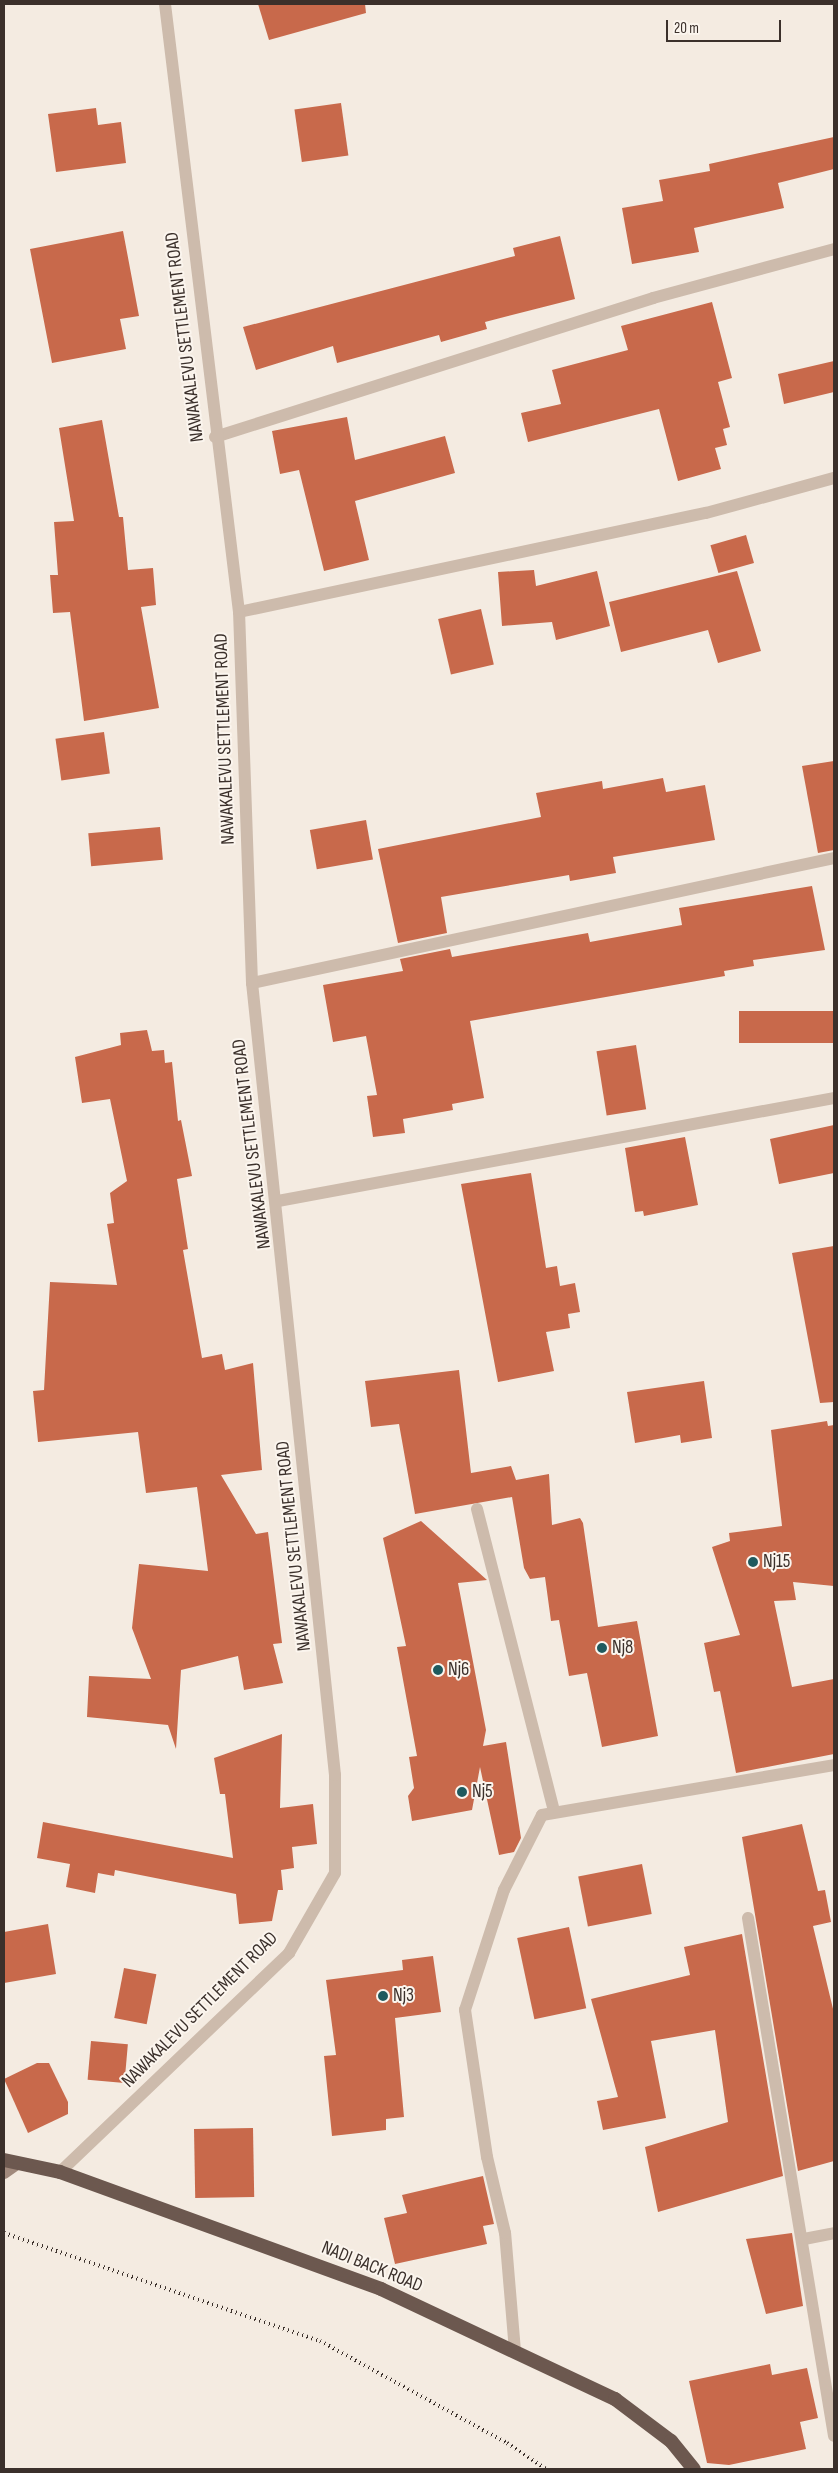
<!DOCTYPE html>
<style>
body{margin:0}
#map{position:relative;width:838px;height:2473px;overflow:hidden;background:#f4ebe1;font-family:"Sofia Sans Condensed",sans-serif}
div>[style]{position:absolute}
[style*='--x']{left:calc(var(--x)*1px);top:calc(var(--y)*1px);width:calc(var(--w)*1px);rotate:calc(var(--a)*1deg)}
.building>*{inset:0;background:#c8694b;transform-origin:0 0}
.service>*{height:12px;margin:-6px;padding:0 6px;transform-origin:6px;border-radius:6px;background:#cdbbac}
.minor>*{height:12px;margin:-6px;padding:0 6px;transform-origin:6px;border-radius:6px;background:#cdbbac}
.secondary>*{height:12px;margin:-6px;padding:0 6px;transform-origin:6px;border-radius:6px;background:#a18a7d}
.trunk>*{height:14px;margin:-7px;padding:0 7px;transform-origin:7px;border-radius:7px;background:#6c584f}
.rail>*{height:4px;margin-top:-2px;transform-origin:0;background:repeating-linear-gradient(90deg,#3b302b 0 1px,transparent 0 5px)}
.dots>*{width:14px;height:14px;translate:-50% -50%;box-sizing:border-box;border:2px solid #fbf5ee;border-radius:50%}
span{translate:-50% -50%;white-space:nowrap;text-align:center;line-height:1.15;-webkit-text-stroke:4px #fbf5ee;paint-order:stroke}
.street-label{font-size:19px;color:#3b302b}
.poi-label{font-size:19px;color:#3b302b}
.left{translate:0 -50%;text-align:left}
.frame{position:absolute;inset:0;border:5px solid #3b302b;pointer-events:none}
.scale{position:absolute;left:666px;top:20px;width:115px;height:22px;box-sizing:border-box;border:2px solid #3b302b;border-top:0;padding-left:6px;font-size:15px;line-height:18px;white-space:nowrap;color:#3b302b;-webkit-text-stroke:4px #fbf5ee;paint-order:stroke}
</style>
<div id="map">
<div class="building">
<div style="clip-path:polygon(258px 4px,365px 4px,366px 13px,269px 40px)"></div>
<div style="left:341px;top:103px;width:53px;height:47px;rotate:82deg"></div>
<div style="clip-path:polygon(96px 108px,98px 125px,121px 122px,126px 163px,56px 172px,48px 114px)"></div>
<div style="clip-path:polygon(834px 137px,834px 169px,778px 183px,784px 208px,694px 228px,699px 252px,632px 264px,622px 208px,663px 201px,659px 180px,710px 171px,709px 164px)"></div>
<div style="clip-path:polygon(123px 231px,139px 316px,120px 319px,126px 349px,52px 363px,30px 249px)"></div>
<div style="clip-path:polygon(560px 236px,575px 299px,485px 322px,487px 329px,441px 342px,439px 335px,337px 363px,333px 346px,256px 370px,243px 327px,515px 256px,513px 248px)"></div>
<div style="clip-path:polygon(712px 302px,732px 378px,718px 382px,730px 427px,723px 429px,727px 445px,715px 448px,721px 469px,678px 481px,659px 409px,528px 442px,521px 413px,561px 404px,552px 370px,628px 350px,621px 326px)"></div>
<div style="clip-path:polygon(834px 361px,834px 392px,784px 404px,778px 374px)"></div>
<div style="clip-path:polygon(347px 417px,355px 460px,445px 436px,455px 473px,355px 501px,369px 560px,324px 571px,299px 470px,280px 474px,272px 431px)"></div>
<div style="clip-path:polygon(102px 420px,119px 517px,123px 517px,128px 570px,153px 568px,156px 605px,141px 607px,159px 708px,84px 721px,70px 612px,53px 613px,50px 575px,58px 575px,54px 522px,74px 521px,59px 428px)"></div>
<div style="left:746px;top:535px;width:29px;height:37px;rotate:74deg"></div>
<div style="clip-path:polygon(534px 570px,536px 586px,597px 571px,610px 626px,556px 640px,552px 622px,502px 626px,498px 572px)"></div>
<div style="clip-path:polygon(737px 571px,761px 651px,718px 663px,708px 630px,621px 652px,609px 602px)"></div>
<div style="left:481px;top:609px;width:57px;height:44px;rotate:77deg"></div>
<div style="left:104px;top:732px;width:42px;height:49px;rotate:82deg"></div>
<div style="clip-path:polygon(834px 761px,834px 850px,818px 853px,802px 766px)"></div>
<div style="clip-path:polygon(663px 778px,666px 792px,705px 785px,715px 840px,613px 857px,616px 873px,570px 881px,569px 875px,441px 897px,447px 933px,398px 943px,378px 849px,541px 817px,536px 793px,602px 781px,603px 789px)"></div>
<div style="left:366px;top:820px;width:40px;height:57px;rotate:80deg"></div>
<div style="left:160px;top:827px;width:33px;height:72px;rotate:85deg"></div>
<div style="clip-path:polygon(812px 886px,825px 950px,753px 960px,754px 966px,724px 971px,725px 976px,470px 1021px,484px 1098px,452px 1104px,453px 1110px,403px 1119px,405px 1133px,373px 1137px,367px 1096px,377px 1095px,366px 1036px,333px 1042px,323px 985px,403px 971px,400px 959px,450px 949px,452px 957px,588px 933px,590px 942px,682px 925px,679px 908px)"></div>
<div style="left:834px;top:1011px;width:32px;height:95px;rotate:90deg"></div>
<div style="clip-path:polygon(147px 1030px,152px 1051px,164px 1050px,165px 1063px,172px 1062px,178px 1121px,181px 1120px,192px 1176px,177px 1179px,188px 1249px,183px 1250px,202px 1358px,222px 1354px,225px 1370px,253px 1363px,262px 1470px,221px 1475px,256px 1534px,268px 1532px,282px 1643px,273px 1644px,283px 1683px,244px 1690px,238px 1656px,181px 1670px,176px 1749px,168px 1725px,87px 1717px,89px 1676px,151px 1679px,132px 1628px,139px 1564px,208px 1571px,197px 1487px,146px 1493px,138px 1432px,38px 1442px,33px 1391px,44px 1390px,50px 1282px,117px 1285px,107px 1224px,114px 1223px,110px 1193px,127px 1181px,110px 1099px,82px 1103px,75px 1057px,121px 1045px,120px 1033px)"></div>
<div style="left:636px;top:1045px;width:65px;height:40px;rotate:81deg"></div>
<div style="clip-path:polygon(834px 1125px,834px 1173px,779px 1184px,770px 1139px)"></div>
<div style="clip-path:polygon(685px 1137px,698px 1205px,644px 1216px,643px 1211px,635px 1212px,625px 1148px)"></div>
<div style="clip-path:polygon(531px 1173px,546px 1268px,557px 1266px,560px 1286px,575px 1283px,580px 1312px,568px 1314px,570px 1328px,546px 1332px,554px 1371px,498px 1382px,461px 1184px)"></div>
<div style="clip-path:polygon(834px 1246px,834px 1402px,820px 1403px,792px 1253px)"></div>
<div style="clip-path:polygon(459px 1370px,471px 1473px,511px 1466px,516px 1480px,549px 1474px,552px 1525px,580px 1518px,583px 1523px,598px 1627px,637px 1621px,658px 1736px,602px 1747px,587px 1673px,569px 1676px,559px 1620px,551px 1621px,545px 1577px,530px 1579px,524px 1568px,512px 1497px,415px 1514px,399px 1424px,371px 1427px,365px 1381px)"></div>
<div style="clip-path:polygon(704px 1381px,712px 1438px,681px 1443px,680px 1435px,635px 1443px,627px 1392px)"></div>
<div style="clip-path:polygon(827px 1421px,828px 1426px,834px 1425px,834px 1586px,793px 1582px,796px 1600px,774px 1601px,792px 1687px,834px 1679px,834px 1754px,736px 1773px,720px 1691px,714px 1692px,704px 1643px,740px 1635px,712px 1547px,730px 1541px,729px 1533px,782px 1526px,771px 1430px)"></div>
<div style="clip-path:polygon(421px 1521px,487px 1580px,458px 1583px,486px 1730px,483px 1746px,506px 1742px,521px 1838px,514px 1852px,499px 1855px,480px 1767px,472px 1810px,412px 1821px,408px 1796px,414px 1788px,409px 1757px,417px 1756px,397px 1647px,406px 1646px,383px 1538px)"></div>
<div style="clip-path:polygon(282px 1734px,280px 1808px,313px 1804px,317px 1844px,292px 1847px,294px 1868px,281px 1870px,283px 1890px,278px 1890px,272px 1921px,239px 1924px,236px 1894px,115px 1870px,114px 1876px,98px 1873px,95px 1893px,66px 1887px,70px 1864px,37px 1858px,43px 1822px,233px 1858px,225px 1794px,220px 1794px,214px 1758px)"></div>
<div style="clip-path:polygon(802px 1824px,818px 1891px,825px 1890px,831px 1922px,813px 1926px,834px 2013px,834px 2161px,798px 2171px,742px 1837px)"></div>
<div style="left:642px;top:1864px;width:51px;height:65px;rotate:79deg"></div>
<div style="clip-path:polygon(48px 1924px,56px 1974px,4px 1983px,4px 1932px)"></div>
<div style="left:569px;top:1927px;width:83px;height:53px;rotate:78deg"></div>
<div style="clip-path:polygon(742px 1934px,783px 2176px,658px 2212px,645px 2147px,728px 2122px,715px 2030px,651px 2041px,666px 2118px,603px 2130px,597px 2101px,618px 2097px,591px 1999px,690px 1975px,684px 1947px)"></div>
<div style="clip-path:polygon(433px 1956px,441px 2012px,395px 2018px,404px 2117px,386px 2119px,386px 2130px,332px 2136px,324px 2056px,336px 2055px,326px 1980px,403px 1970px,402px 1960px)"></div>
<div style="left:124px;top:1968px;width:33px;height:51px;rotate:11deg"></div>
<div style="left:91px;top:2041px;width:37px;height:39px;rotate:5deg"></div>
<div style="clip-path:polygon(37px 2063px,49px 2063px,68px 2102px,68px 2114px,28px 2133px,4px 2079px)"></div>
<div style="left:253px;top:2128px;width:69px;height:59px;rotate:89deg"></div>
<div style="clip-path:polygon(483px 2176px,494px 2224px,483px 2226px,487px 2244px,395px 2264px,384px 2218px,407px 2213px,402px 2195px)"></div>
<div style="clip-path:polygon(792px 2233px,803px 2306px,766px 2314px,746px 2239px)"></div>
<div style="clip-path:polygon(770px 2364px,772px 2375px,807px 2368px,818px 2418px,800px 2422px,806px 2449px,729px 2465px,707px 2463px,689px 2381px)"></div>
</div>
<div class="service">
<div style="--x:239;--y:612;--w:477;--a:-12"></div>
<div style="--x:706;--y:513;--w:133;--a:-15.3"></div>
<div style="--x:477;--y:1509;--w:313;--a:75.7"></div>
</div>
<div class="minor">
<div style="--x:215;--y:437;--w:460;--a:-17.6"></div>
<div style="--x:653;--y:298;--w:188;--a:-15.1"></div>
<div style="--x:252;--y:983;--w:595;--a:-12.12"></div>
<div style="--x:278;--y:1201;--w:565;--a:-10.5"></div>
<div style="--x:748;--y:1918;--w:525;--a:80.57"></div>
<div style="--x:60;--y:2172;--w:317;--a:-43.7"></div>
<div style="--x:289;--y:1953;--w:92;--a:-60.1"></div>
<div style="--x:335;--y:1873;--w:98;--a:-90"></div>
<div style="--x:335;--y:1775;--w:796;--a:-95.98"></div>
<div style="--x:252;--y:983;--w:371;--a:-92"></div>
<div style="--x:239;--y:612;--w:612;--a:-96.94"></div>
<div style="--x:804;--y:2239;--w:31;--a:-11"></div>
<div style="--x:515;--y:2351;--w:118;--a:-94.8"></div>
<div style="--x:505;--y:2233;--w:78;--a:-103.3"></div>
<div style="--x:487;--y:2157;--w:149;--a:-98.5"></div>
<div style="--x:465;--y:2010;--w:126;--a:-72"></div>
<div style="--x:504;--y:1890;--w:84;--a:-63.1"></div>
<div style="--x:542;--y:1815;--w:296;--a:-9.7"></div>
</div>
<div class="secondary">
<div style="--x:4;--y:2173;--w:16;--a:-35"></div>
</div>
<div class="trunk">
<div style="--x:4;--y:2160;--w:57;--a:12.1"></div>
<div style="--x:60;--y:2172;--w:342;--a:20"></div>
<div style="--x:381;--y:2289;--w:259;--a:25.2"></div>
<div style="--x:615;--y:2399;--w:70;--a:36.9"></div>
<div style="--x:671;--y:2441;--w:36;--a:51"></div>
</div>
<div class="rail">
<div style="--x:4;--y:2233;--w:334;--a:18.9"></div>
<div style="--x:320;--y:2341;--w:213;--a:28.6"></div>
<div style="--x:507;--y:2443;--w:47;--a:33.7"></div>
</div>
<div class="dots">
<div style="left:753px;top:1562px;background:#1f5a5e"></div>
<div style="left:602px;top:1648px;background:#1f5a5e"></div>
<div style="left:438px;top:1670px;background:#1f5a5e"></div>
<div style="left:462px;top:1792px;background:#1f5a5e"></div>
<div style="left:383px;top:1996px;background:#1f5a5e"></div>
</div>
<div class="street-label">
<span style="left:185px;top:337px;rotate:-97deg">NAWAKALEVU SETTLEMENT ROAD</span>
<span style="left:225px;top:739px;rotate:-92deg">NAWAKALEVU SETTLEMENT ROAD</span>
<span style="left:252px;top:1144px;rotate:-97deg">NAWAKALEVU SETTLEMENT ROAD</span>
<span style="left:294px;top:1546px;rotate:-96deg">NAWAKALEVU SETTLEMENT ROAD</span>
<span style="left:200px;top:2010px;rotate:-45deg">NAWAKALEVU SETTLEMENT ROAD</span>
<span style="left:372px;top:2267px;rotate:22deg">NADI BACK ROAD</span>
</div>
<div class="poi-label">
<span class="left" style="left:763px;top:1562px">Nj15</span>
<span class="left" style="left:612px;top:1648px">Nj8</span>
<span class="left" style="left:448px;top:1670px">Nj6</span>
<span class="left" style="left:472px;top:1792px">Nj5</span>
<span class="left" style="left:393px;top:1996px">Nj3</span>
</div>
<div class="frame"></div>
<div class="scale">20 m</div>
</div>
